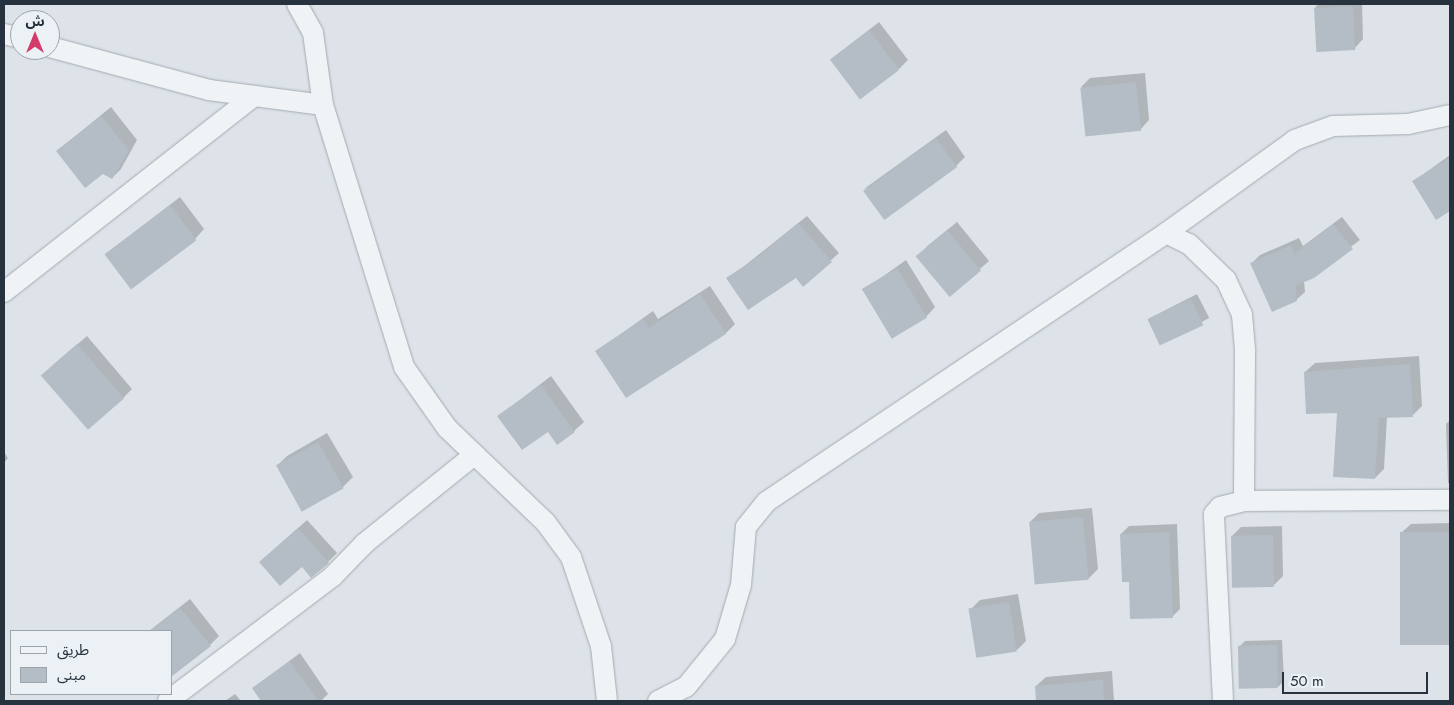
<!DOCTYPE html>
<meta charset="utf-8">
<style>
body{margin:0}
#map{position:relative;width:1454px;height:705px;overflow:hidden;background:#dde3e8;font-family:Jost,"Noto Sans Arabic",sans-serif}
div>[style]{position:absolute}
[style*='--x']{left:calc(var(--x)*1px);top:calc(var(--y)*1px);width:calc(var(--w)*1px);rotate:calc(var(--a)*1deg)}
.shadow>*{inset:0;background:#0003;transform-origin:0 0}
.building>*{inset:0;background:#b4bdc5;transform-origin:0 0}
.roads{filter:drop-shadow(0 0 1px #a2abb2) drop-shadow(0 0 1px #a2abb2)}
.minor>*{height:20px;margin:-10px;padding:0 10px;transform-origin:10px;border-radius:10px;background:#f0f3f6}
span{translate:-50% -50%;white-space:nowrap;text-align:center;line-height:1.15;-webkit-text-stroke:4px #ecf1f5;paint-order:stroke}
.frame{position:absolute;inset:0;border:5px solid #26333f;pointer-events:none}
.legend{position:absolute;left:10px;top:630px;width:162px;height:65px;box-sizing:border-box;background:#ecf1f5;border:1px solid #9da5ac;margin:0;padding:6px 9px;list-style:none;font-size:15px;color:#26333f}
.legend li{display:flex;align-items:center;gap:10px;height:25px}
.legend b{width:25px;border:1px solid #9da5ac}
.north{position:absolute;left:10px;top:10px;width:50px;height:50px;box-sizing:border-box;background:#ecf1f5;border:1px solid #9da5ac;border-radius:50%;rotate:0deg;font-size:14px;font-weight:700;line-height:20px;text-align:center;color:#26333f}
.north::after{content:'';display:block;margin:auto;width:18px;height:22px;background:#d43a6a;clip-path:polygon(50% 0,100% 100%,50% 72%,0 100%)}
.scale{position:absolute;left:1282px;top:672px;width:146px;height:22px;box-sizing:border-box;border:2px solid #26333f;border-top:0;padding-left:6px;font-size:15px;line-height:18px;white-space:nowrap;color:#26333f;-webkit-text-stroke:4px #ecf1f5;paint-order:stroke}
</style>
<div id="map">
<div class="shadow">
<div style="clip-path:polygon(1319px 4px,1362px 4px,1363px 39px,1354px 49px,1315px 7px)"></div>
<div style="clip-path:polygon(879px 22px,908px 60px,899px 69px,832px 59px)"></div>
<div style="clip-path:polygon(1145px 73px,1149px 120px,1140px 130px,1081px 87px,1090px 78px)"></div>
<div style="clip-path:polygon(111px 107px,137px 140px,121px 169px,112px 178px,57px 151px)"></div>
<div style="clip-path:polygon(946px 130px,965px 157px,956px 166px,864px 189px)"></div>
<div style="clip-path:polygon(1450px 155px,1450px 210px,1436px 218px,1414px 181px)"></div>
<div style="clip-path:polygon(180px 197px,204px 229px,195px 239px,106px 254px)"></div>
<div style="clip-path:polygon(807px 216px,839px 253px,803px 285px,796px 277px,728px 279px)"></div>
<div style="clip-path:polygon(1342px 217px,1360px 240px,1304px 281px,1305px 292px,1296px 300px,1251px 264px,1260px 255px,1299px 238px,1303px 246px)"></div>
<div style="clip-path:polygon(957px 222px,989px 261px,949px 296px,926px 247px)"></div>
<div style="clip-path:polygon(906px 260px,935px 307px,926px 317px,864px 290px)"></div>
<div style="clip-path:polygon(710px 286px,735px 324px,726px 333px,627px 396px,597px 351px,653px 311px,658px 319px)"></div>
<div style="left:1197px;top:294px;width:27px;height:55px;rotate:63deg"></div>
<div style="clip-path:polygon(87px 336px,132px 389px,123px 398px,52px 366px)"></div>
<div style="clip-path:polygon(1419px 356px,1422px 406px,1413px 415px,1387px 417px,1384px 469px,1375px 478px,1338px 411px,1305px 372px,1315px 363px)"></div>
<div style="clip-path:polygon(551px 376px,584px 422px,574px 431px,499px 416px)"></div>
<div style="clip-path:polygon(1450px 420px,1450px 483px,1448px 483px,1446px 424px)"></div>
<div style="clip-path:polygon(327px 433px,353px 477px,343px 487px,303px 509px,278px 465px,287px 456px)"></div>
<div style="clip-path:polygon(4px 452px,8px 458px,4px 463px)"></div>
<div style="clip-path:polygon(1092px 508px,1098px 569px,1088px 579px,1030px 522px,1039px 513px)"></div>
<div style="clip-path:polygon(307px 520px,337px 553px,328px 562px,302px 566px,260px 562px)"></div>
<div style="clip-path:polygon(1450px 523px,1450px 645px,1400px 644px,1401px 533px,1411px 524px)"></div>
<div style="clip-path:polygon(1177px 524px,1180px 609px,1172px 617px,1130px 580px,1121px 534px,1129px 526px)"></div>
<div style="clip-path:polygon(1282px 526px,1283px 576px,1274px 585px,1232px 536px,1241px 527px)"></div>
<div style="clip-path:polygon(1018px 594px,1026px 641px,1017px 650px,970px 610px,980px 600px)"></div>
<div style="clip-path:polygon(190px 599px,219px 636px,210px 645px,171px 631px,149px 631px)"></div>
<div style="clip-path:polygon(1282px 640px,1284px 681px,1278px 687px,1239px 647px,1245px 641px)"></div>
<div style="clip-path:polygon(300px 653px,328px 694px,321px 701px,261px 701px,253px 688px)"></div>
<div style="clip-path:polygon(1112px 671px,1114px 701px,1037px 701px,1036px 686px,1046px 677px)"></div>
<div style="clip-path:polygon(235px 694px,241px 701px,225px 701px)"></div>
</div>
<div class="building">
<div style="left:1353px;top:6px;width:44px;height:39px;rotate:87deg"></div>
<div style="left:869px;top:30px;width:50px;height:49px;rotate:53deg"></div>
<div style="left:1136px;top:82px;width:49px;height:56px;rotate:84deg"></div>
<div style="clip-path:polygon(101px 116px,129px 150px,112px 179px,103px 174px,85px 188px,56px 151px)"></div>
<div style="left:936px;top:138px;width:36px;height:90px;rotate:54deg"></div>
<div style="clip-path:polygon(1450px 158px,1450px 211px,1436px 220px,1412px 181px)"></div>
<div style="left:170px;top:205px;width:44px;height:82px;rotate:53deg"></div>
<div style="clip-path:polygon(798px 223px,832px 262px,803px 287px,796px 278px,748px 310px,726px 278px,758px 257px)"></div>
<div style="clip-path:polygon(1333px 224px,1353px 249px,1314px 278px,1295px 286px,1297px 301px,1272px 312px,1250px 263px,1291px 245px,1294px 254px)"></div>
<div style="left:947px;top:230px;width:53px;height:41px;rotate:50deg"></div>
<div style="left:897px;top:268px;width:58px;height:41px;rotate:59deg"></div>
<div style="clip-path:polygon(700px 294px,726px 334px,626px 398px,595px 351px,643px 319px,649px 328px)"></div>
<div style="left:1191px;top:299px;width:29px;height:48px;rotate:65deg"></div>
<div style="left:77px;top:344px;width:72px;height:48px;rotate:49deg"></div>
<div style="clip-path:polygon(1410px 364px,1413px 417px,1379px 418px,1375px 479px,1333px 477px,1337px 413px,1306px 414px,1304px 372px)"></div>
<div style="clip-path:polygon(541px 385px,575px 432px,557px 445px,548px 432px,522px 450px,497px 416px)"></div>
<div style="left:318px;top:442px;width:53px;height:48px;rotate:61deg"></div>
<div style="left:1083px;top:517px;width:63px;height:54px;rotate:85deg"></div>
<div style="clip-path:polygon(298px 528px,329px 563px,311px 578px,302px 567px,280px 586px,259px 562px)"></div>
<div style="clip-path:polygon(1169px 532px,1173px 618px,1130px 619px,1129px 582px,1122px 582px,1120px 534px)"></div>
<div style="left:1400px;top:532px;width:49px;height:113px"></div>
<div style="left:1273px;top:535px;width:52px;height:42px;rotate:89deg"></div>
<div style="left:1009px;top:602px;width:50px;height:41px;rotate:81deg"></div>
<div style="clip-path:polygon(180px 608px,211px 646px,171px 677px,171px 631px,150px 631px)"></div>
<div style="left:1277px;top:645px;width:43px;height:39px;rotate:89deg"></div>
<div style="clip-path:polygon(290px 661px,318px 701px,261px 701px,252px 688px)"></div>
<div style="clip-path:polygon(1103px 680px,1104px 701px,1036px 701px,1035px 686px)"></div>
</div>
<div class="roads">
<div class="minor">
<div style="--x:297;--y:4;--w:33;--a:61"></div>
<div style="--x:313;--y:33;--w:73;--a:82.1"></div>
<div style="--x:323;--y:105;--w:274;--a:72.8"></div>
<div style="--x:404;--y:367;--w:75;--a:54.8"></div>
<div style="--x:447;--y:428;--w:137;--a:43.8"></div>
<div style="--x:546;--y:523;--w:42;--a:53.7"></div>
<div style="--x:571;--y:557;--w:94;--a:71.4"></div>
<div style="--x:601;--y:646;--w:55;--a:83.8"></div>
<div style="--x:4;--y:34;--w:16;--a:14"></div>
<div style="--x:50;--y:47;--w:165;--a:15.1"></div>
<div style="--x:209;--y:90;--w:115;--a:7.5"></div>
<div style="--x:1166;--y:233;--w:159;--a:-35.8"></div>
<div style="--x:1295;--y:140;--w:40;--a:-20.2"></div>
<div style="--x:1333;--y:126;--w:75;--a:-1.5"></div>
<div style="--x:1408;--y:124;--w:43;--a:-12.1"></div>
<div style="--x:4;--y:292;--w:318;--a:-38.1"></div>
<div style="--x:168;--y:701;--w:207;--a:-37.1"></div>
<div style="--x:333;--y:576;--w:46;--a:-45.9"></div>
<div style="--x:365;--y:543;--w:139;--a:-38.9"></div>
<div style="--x:658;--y:701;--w:31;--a:-27"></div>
<div style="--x:686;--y:687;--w:62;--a:-50.9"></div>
<div style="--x:725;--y:639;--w:56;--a:-73.5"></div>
<div style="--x:741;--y:585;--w:58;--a:-85.1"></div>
<div style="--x:746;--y:527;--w:32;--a:-51"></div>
<div style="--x:766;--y:502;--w:482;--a:-33.9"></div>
<div style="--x:1166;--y:233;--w:25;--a:26"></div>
<div style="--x:1189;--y:244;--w:52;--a:44.2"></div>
<div style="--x:1226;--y:280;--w:38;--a:65"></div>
<div style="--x:1242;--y:315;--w:37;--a:85"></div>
<div style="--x:1245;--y:352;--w:149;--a:90.4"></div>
<div style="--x:1223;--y:701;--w:187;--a:-92.8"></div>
<div style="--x:1214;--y:514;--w:9;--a:-49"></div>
<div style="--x:1220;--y:507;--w:25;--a:-14"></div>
<div style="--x:1244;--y:501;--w:206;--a:-0.3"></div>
</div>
</div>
<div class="frame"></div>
<ul class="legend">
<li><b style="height:6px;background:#f0f3f6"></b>طريق</li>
<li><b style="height:14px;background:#b4bdc5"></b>مبنى</li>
</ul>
<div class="north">ش</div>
<div class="scale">50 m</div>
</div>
